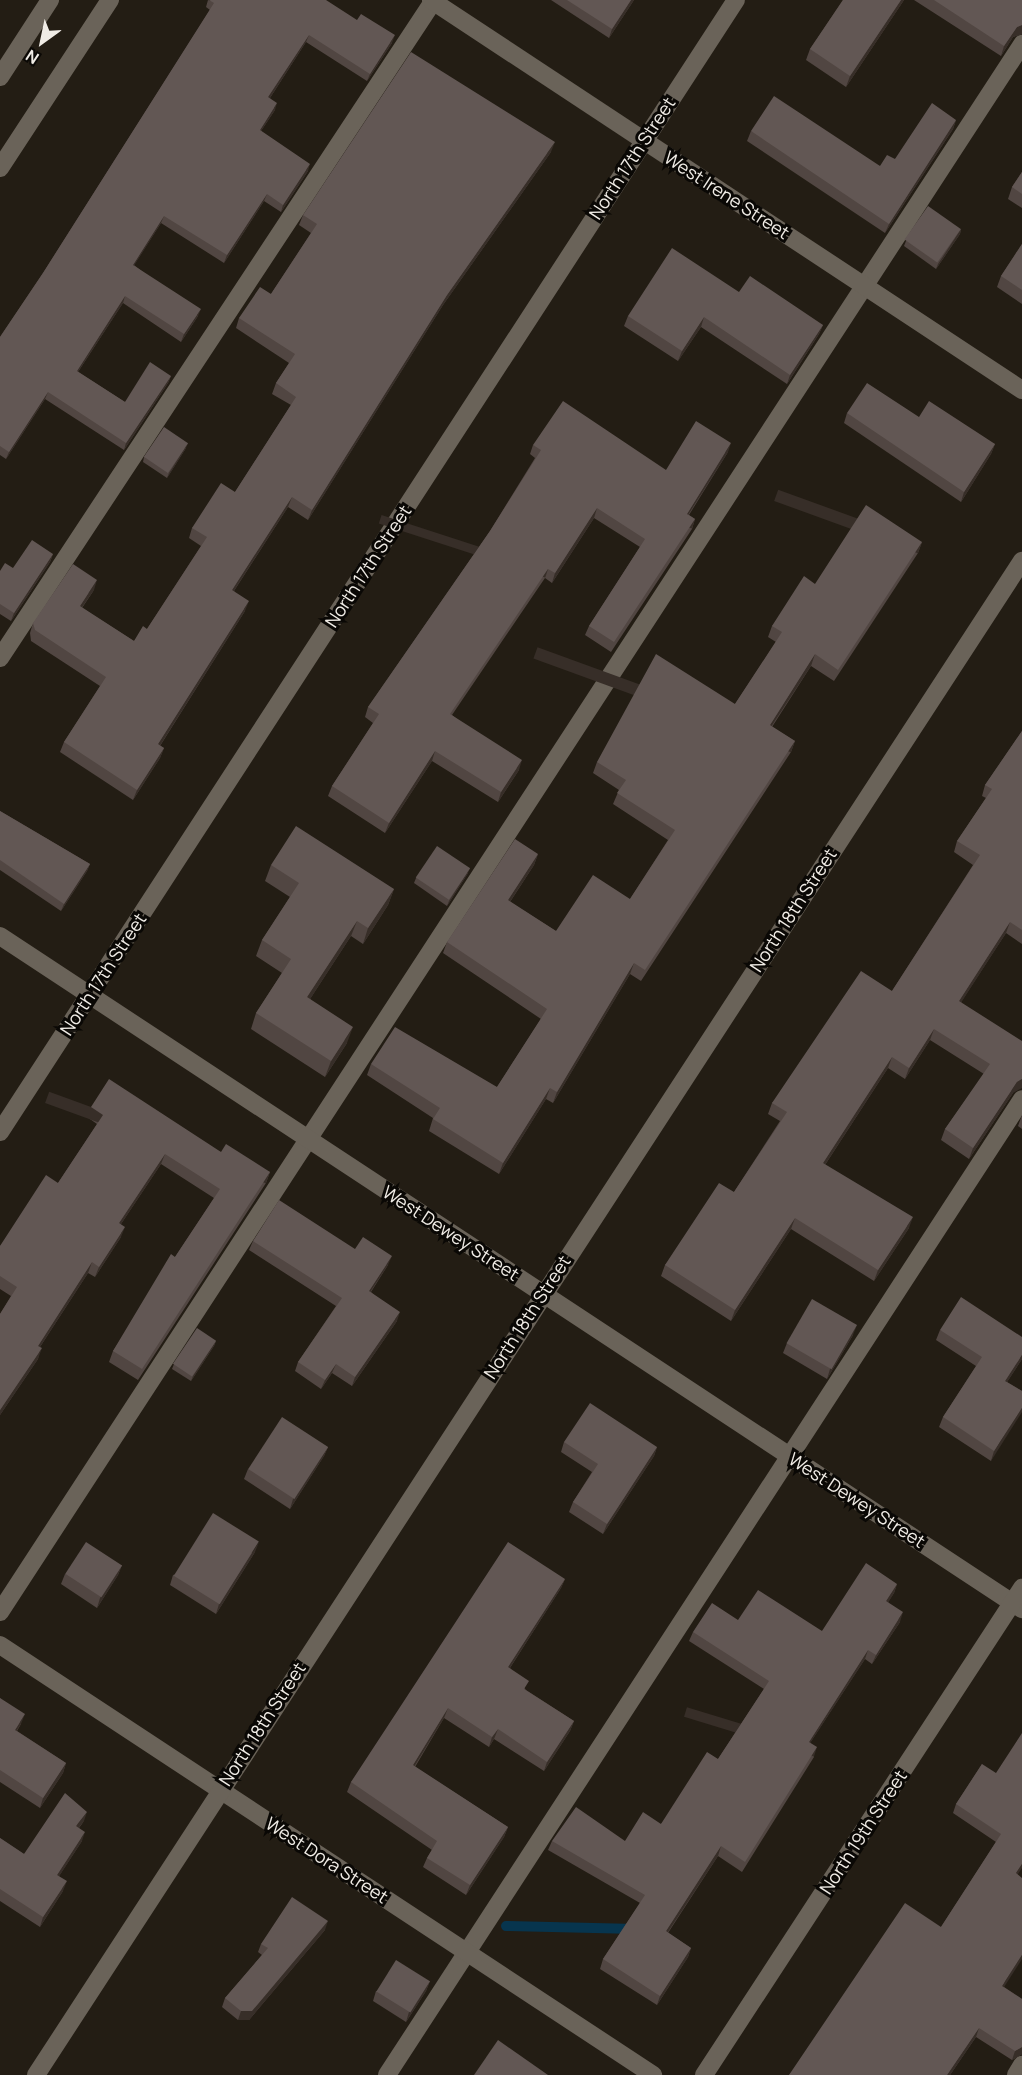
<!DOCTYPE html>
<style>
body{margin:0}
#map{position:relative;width:1022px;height:2075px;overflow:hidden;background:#231d14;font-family:Manrope,sans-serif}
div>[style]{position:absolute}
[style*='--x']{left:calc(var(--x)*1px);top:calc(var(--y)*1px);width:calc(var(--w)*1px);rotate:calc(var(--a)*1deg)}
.stream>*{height:10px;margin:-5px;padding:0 5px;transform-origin:5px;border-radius:5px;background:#07354e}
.lane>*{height:18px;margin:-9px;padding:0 9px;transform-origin:9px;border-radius:9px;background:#6a6359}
.street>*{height:18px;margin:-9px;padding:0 9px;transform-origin:9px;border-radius:9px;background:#6a6359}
.secondary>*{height:18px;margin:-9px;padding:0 9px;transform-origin:9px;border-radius:9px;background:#6a6359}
.wall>*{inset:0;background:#514642}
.shaded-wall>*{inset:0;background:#372e28;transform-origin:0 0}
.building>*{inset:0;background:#625754;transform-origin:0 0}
span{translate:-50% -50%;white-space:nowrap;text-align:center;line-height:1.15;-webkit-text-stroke:6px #0a0805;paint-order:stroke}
.street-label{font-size:18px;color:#f0ece6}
.north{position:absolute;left:12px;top:12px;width:60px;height:60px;-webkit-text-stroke:4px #0a0805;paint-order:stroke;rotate:213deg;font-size:16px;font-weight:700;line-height:24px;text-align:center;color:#f0ece6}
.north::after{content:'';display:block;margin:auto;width:21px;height:27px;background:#f0ece6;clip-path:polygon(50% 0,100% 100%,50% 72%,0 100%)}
</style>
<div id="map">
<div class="stream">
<div style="--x:506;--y:1926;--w:131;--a:1.3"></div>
</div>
<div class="lane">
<div style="--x:0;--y:658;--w:788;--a:-56.59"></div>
<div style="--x:0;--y:1612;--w:1872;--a:-56.9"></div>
<div style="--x:387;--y:2075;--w:1164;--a:-56.95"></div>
<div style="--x:1016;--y:2075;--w:12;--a:-59"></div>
</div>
<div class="street">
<div style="--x:431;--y:0;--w:708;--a:33.42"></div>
<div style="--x:0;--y:936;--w:1224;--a:33.37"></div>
<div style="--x:0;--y:1132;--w:1350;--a:-56.97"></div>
<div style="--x:0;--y:1645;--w:782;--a:33.36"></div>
<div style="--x:36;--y:2075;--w:1807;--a:-56.93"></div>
<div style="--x:704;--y:2075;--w:582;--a:-56.86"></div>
</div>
<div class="secondary">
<div style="--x:0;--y:77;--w:92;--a:-57"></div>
<div style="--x:0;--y:168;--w:201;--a:-56.8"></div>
</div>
<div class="wall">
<div style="clip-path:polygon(208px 0,392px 43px,367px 81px,306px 42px,270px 98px,275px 110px,261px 131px,308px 171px,281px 212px,264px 201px,224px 263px,161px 223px,134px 265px,198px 316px,181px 342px,123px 303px,78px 372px,125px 402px,171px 376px,168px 383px,124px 450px,45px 399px,6px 459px,0 455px,0 337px,43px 273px,210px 10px,206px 7px)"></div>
<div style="clip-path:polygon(551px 0,634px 0,609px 38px)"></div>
<div style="clip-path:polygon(843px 0,904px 0,846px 87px,806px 60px,810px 49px)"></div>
<div style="clip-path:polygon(914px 0,1022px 0,1022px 34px,1013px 37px,1001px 56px)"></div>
<div style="clip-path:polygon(956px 120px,953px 129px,885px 233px,747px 141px,751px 131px,880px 166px,895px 159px)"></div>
<div style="clip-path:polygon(551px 152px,443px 305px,308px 520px,288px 507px,234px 591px,245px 611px,160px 746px,164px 748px,160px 758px,133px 800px,60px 752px,64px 742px,100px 686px,31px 641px,30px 633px,33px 623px,94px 590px,82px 608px,134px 641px,147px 629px,201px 546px,189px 538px,192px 528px,235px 492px,291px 405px,272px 394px,276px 383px,289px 363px,236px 328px,239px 318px,271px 294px,311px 233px,299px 225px,303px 215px)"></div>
<div style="clip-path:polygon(1022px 172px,1022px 208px,1008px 199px,1012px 187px)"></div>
<div style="clip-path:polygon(961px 229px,960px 234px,936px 269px,904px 246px,906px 241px)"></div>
<div style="clip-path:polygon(1022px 244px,1022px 304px,997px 287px,1001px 276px)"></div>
<div style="clip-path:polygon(739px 292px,823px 325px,819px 334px,787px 384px,701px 327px,678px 361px,624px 326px,628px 316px)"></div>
<div style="clip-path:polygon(847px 413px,919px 417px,995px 444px,991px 454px,961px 502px,844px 423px)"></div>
<div style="clip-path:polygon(533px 445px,666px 470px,728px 452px,689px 515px,695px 519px,692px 529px,611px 652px,585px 635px,589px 626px,640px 547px,594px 518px,552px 583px,545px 578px,452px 715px,519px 770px,498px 802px,432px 761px,385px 833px,328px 796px,332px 786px,373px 723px,365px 717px,368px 707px,490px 531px,535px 458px,530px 454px)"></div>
<div style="clip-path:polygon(186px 448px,167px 478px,143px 462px,144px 457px)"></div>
<div style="clip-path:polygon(922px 542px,918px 553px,834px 681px,811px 666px,772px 727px,795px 741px,791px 752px,641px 981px,630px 974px,553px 1103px,546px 1099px,499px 1174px,429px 1131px,433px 1118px,367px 1075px,371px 1064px,497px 1087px,541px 1019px,443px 953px,447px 942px,538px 854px,534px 865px,510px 902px,556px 931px,630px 899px,668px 840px,613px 804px,619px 790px,593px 773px,597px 762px,735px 704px,776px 642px,768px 637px,772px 626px,815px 584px)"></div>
<div style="clip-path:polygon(53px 554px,50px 562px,11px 621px,0 614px,0 571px,13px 568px)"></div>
<div style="clip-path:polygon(1022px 731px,1022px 944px,1006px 933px,961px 1002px,1013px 1093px,969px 1159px,941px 1140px,945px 1129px,984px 1074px,930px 1040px,905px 1079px,888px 1068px,825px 1165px,909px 1228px,874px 1281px,791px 1229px,731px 1321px,661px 1276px,665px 1265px,734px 1192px,780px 1121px,768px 1114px,772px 1103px,892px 991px,973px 865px,954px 852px,957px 841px,986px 798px,982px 796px,985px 785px)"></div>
<div style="clip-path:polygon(0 811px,90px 864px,87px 871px,61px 911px,0 870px)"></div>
<div style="clip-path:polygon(271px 865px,394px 889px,388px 905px,363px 944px,351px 936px,310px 999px,347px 1043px,325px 1077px,251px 1029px,256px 1013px,282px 973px,256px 956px,262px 940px,290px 897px,265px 881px)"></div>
<div style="clip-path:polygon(468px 873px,447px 906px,414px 883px,416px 878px)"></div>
<div style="clip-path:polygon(91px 1107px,221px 1152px,270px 1172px,266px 1183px,138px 1380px,109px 1362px,113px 1351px,214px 1198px,161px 1164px,121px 1224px,121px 1237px,95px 1277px,88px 1273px,40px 1347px,38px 1359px,0 1415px,0 1314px,11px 1296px,0 1289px,0 1246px,58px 1183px,97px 1124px,87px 1117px)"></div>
<div style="clip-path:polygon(1022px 1115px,1022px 1129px,1018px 1126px)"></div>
<div style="clip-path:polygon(253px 1241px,355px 1249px,388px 1265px,371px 1292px,397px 1321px,352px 1386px,332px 1373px,321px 1389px,295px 1371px,298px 1362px,336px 1306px,249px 1250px)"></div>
<div style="clip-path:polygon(940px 1330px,1022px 1359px,1007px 1382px,1022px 1391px,991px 1461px,939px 1427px,943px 1417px,976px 1366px,936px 1340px)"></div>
<div style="clip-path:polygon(853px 1335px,827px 1379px,783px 1353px,787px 1343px)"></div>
<div style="clip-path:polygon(216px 1341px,214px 1346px,191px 1381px,172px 1369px,174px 1364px)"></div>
<div style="clip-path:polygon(564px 1442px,657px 1447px,654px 1456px,603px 1534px,569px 1512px,573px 1502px,592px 1472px,561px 1452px)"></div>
<div style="clip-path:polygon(328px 1447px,324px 1456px,290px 1509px,244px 1479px,248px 1469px)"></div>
<div style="clip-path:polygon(255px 1552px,216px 1614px,170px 1585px,173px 1575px)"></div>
<div style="clip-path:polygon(122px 1565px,118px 1575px,97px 1608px,61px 1584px,65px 1574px)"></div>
<div style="clip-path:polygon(565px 1579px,561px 1588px,510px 1668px,526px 1690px,574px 1721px,570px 1731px,544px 1771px,494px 1739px,489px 1747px,444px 1718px,415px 1767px,508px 1827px,504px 1837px,466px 1895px,423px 1867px,427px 1858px,432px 1850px,347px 1792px,351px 1782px)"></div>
<div style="clip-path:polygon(897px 1584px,894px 1593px,888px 1602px,900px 1622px,872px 1664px,865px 1659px,810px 1743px,814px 1757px,742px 1872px,718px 1856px,668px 1933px,691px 1948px,688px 1957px,657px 2005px,600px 1969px,603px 1959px,640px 1903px,548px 1850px,552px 1841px,625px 1841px,661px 1824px,718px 1759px,764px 1689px,689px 1641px,693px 1632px,738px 1620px,822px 1631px)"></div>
<div style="clip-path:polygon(0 1698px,21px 1724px,17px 1731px,66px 1763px,63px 1773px,40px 1808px,0 1782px)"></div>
<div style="clip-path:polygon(982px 1764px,1017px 1875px,1004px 1987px,1022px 1999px,1022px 2054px,1012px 2060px,976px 2037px,950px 2075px,789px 2075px,941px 1927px,996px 1842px,953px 1813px,956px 1804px)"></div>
<div style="clip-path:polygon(84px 1821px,79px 1828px,82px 1841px,59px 1876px,63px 1891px,40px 1927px,0 1901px,0 1838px,24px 1854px)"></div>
<div style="clip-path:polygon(325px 1930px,249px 2020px,238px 2020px,222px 2007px,225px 1998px,262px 1955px,258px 1952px,261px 1944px)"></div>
<div style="clip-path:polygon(430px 1981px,426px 1991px,406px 2022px,373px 2001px,376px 1991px)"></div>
</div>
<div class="shaded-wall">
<div style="clip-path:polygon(631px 0,634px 0,609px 38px,612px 29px)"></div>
<div style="clip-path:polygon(901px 0,904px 0,846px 87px,850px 76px)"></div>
<div style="clip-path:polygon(1022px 25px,1022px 34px,1013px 37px,1001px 56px,1004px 46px,1017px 27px)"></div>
<div style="clip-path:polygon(309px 35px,306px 42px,266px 104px,268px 97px)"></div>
<div style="clip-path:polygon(395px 35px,392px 43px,367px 81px,370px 74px)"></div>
<div style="clip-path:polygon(277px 103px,275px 110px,257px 137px,260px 130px)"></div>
<div style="clip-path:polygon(956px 120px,953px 129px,885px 233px,889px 224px)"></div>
<div style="clip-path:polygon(555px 142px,551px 152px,443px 305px,308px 520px,312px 510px,447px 295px)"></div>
<div style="clip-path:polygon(310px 164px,308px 171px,281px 212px,283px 205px)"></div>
<div style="clip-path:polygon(267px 194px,264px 201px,224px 263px,227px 255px)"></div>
<div style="clip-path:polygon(164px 216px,161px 223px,130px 272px,133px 265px)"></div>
<div style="clip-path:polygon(961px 229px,960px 234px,936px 269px,938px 264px)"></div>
<div style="clip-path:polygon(125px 296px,123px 303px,74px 378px,77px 371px)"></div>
<div style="clip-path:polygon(201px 309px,198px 316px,181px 342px,184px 334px)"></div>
<div style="clip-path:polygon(704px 317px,701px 327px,678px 361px,682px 351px)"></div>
<div style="clip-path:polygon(823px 325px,819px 334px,787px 384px,790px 375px)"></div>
<div style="clip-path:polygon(171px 376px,168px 383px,124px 450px,126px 443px)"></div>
<div style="clip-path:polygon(48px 392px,45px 399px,6px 459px,9px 452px)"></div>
<div style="clip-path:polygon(188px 443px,186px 448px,167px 478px,169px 473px)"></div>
<div style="clip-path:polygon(731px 443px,728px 452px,683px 523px,687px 514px)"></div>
<div style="clip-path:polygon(995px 444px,991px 454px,961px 502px,964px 492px)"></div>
<div style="clip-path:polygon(292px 497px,288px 507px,228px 600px,232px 590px)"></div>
<div style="clip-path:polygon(597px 508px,594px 518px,552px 583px,555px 573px)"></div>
<div style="left:695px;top:519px;width:10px;height:147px;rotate:107deg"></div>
<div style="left:922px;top:542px;width:12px;height:153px;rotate:110deg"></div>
<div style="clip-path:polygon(53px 554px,50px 562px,11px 621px,14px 613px)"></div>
<div style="left:548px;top:569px;width:9px;height:175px;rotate:108deg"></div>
<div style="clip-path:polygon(97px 580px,94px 590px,76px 616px,80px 606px)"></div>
<div style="clip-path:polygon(249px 601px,245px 611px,154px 755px,158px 744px)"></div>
<div style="clip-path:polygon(815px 654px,811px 666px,765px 736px,770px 725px)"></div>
<div style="left:795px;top:741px;width:12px;height:274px;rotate:110deg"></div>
<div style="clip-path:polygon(164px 748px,160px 758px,133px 800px,137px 790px)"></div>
<div style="clip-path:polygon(435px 751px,432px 761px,385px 833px,389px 823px)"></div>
<div style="clip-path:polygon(522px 760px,519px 770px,498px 802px,501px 792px)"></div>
<div style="clip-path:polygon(538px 854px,534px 865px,504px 911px,508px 900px)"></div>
<div style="clip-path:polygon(90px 864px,87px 871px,61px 911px,64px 904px)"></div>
<div style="clip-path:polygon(470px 868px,468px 873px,447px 906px,449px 901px)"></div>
<div style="clip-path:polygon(394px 889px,388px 905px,363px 944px,368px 928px)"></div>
<div style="clip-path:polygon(357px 921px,351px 936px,301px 1013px,307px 997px)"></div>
<div style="clip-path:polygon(1010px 922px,1006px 933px,955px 1012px,959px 1001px)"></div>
<div style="clip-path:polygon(634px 963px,630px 974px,553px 1103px,557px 1092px)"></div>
<div style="clip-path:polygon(353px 1027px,347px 1043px,325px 1077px,331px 1061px)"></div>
<div style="clip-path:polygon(934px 1029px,930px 1040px,905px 1079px,909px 1068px)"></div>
<div style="clip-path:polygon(892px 1057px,888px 1068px,819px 1174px,823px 1163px)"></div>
<div style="clip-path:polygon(1022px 1079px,1022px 1088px,1013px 1093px,969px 1159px,973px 1148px,1017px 1082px)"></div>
<div style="clip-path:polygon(550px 1088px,546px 1099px,499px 1174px,503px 1163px)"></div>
<div style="clip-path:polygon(165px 1154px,161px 1164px,115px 1233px,119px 1223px)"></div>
<div style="left:270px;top:1172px;width:12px;height:235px;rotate:110deg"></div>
<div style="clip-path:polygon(913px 1217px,909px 1228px,874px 1281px,878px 1270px)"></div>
<div style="clip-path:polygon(795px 1218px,791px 1229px,731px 1321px,735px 1310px)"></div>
<div style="clip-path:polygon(125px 1227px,121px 1237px,95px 1277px,99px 1267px)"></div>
<div style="clip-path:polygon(392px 1256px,388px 1265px,365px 1300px,369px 1291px)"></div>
<div style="clip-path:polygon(92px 1262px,88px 1273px,34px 1356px,38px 1346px)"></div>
<div style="clip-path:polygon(400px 1312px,397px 1321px,352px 1386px,355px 1377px)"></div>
<div style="clip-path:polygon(857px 1325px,853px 1335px,827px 1379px,830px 1369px)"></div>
<div style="clip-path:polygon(216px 1341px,214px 1346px,191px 1381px,193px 1376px)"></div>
<div style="clip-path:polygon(42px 1348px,38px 1359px,0 1415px,0 1410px)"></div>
<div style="clip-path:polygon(1022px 1355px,1022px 1359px,1002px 1390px,1005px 1381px)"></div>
<div style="clip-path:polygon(336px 1364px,332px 1373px,321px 1389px,325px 1380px)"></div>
<div style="clip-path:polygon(1022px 1408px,1022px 1412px,991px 1461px,994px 1451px)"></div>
<div style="clip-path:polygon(328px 1447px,324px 1456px,290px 1509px,293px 1499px)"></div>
<div style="clip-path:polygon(657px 1447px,654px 1456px,603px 1534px,607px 1524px)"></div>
<div style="clip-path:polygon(259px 1542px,255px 1552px,216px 1614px,219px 1604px)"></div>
<div style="clip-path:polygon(122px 1565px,118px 1575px,97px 1608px,100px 1598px)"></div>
<div style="clip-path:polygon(565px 1579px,561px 1588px,504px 1677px,508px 1667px)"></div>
<div style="clip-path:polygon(897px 1584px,894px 1593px,883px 1611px,886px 1601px)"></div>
<div style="clip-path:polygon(903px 1612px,900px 1622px,872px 1664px,876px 1655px)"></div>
<div style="clip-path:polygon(868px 1650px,865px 1659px,805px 1751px,809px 1742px)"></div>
<div style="clip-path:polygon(448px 1708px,444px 1718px,409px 1775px,413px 1765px)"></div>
<div style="clip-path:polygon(25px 1714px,21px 1724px,11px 1739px,15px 1730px)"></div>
<div style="clip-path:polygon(574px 1721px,570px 1731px,544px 1771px,547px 1762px)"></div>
<div style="clip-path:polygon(498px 1729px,494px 1739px,489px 1747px,492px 1737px)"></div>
<div style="left:817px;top:1747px;width:10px;height:136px;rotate:107deg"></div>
<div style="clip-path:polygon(66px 1763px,63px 1773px,40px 1808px,43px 1798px)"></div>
<div style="clip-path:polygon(87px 1812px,84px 1821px,73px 1835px,76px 1826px)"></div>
<div style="clip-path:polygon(508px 1827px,504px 1837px,466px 1895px,470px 1885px)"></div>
<div style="clip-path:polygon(85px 1832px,82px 1841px,54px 1884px,57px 1875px)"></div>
<div style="clip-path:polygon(721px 1846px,718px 1856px,662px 1941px,666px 1931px)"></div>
<div style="clip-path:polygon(1022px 1864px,1022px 1868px,1012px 1883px,1016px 1873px)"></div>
<div style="clip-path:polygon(67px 1881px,63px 1891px,40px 1927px,43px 1917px)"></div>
<div style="clip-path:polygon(328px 1921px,325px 1930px,249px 2020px,238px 2020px,241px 2011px)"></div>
<div style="clip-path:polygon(691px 1948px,688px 1957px,657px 2005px,660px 1996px)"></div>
<div style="clip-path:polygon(1022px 1955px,1022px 1959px,999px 1995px,1002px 1986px)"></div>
<div style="clip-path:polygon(430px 1981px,426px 1991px,406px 2022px,409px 2012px)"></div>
<div style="clip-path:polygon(979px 2028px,976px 2037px,950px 2075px,947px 2075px)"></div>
<div style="clip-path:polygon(1022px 2047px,1022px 2054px,1012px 2060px,1015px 2051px)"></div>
</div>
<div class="building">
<div style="clip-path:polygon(209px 0,326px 0,357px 20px,361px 14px,395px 35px,370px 74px,309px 35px,268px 97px,277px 103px,260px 130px,310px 164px,283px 205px,267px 194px,227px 255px,164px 216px,133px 265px,201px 309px,184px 334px,125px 296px,77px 371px,125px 402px,150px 362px,171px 376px,126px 443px,48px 392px,9px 452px,0 446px,0 337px,43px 273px,214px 3px)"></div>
<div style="clip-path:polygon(567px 0,631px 0,612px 29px)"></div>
<div style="clip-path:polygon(843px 0,901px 0,850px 76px,810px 49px)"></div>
<div style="clip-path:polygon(934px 0,1022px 0,1022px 25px,1017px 27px,1004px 46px)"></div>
<div style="clip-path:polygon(411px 52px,555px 142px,447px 295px,312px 510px,292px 497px,232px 590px,249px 601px,158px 744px,164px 748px,137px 790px,64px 742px,106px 677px,35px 630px,33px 623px,73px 564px,97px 580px,80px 606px,134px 641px,143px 626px,147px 629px,207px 537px,192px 528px,221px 483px,235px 492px,296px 397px,276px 383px,295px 354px,239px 318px,260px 287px,271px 294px,317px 224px,303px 215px)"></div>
<div style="clip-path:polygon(774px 96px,880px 166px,887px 155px,895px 159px,932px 103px,956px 120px,889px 224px,751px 131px)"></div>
<div style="clip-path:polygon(1022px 172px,1022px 194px,1012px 187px)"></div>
<div style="left:928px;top:206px;width:40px;height:41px;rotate:35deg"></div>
<div style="clip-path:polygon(1022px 244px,1022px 290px,1001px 276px)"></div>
<div style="clip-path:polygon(672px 248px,739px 292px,750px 276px,823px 325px,790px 375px,704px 317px,682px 351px,628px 316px)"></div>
<div style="clip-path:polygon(867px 383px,919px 417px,929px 401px,995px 444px,964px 492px,847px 413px)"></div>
<div style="clip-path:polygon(563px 401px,666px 470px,696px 421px,731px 443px,687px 514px,695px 519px,614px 642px,589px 626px,645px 539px,597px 508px,555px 573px,548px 569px,450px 714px,522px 760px,501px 792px,435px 751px,389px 823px,332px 786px,379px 714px,368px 707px,490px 531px,541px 450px,533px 445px)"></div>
<div style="left:164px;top:427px;width:29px;height:36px;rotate:34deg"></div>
<div style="clip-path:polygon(866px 505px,922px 542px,838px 670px,815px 654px,770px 725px,795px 741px,645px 970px,634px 963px,557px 1092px,550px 1088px,503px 1163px,433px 1119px,440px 1108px,371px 1064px,395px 1027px,497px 1087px,547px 1009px,447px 942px,515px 839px,538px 854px,508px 900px,556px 931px,593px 875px,630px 899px,675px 830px,617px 793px,626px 780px,597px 762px,656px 654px,735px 704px,782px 632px,772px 626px,804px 576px,815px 584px)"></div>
<div style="clip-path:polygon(32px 540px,53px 554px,14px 613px,0 604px,0 571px,5px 563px,13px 568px)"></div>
<div style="clip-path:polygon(1022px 731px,1022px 930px,1010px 922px,959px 1001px,1022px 1041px,1022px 1079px,1017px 1082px,973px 1148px,945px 1129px,990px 1064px,934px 1029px,909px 1068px,892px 1057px,823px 1163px,913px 1217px,878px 1270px,795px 1218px,735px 1310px,665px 1265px,719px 1183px,734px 1192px,787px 1112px,772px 1103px,861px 971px,892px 991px,980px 855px,957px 841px,992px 789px,985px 785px)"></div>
<div style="clip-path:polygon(0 811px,90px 864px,64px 904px,0 860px)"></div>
<div style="clip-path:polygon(296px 826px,394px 889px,368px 928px,357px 921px,307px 997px,353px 1027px,331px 1061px,256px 1013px,291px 959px,262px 940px,299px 883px,271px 865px)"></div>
<div style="left:437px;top:846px;width:40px;height:38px;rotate:34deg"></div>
<div style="clip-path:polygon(109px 1079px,221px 1152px,226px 1144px,270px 1172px,142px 1369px,113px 1351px,171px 1254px,175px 1257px,220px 1189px,165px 1154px,119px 1223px,125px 1227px,99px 1267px,92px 1262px,38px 1346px,42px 1348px,0 1410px,0 1314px,17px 1287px,0 1276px,0 1246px,46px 1175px,58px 1183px,103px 1115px,91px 1107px)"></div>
<div style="clip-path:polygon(279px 1200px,355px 1249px,363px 1237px,392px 1256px,369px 1291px,400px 1312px,355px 1377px,336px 1364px,325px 1380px,298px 1362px,342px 1298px,253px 1241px)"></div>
<div style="clip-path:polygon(961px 1297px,1022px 1337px,1022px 1355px,1005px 1381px,1022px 1391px,1022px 1408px,994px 1451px,943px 1417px,982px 1357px,940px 1330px)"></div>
<div style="left:812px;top:1299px;width:52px;height:51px;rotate:30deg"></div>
<div style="left:197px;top:1328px;width:23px;height:43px;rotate:34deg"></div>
<div style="clip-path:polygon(590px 1403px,657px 1447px,607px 1524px,573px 1502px,598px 1464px,564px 1442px)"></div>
<div style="left:282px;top:1417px;width:55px;height:62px;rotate:33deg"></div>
<div style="left:213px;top:1513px;width:54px;height:74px;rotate:32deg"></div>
<div style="left:86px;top:1542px;width:43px;height:38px;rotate:33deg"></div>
<div style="clip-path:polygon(508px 1542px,565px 1579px,508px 1667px,529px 1681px,524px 1689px,574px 1721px,547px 1762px,498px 1729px,492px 1737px,448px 1708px,413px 1765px,508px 1827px,470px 1885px,427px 1858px,437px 1841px,351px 1782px)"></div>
<div style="clip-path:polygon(866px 1563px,897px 1584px,886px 1601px,903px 1612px,876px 1655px,868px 1650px,809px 1742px,817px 1747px,745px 1862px,721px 1846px,666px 1931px,691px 1948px,660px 1996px,603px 1959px,645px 1895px,552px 1841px,576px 1807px,625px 1841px,643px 1812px,661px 1824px,707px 1752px,718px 1759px,769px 1681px,693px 1632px,712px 1603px,738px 1620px,758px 1590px,822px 1631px)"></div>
<div style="clip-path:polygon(0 1698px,25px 1714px,15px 1730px,66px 1763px,43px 1798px,0 1770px)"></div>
<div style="clip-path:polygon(1022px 1733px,1022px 1864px,1016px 1873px,1022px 1878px,1022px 1955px,1002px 1986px,1022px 1999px,1022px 2047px,1015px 2051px,979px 2028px,947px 2075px,789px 2075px,905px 1903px,941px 1927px,1001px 1834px,956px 1804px,982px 1764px,996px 1773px)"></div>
<div style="clip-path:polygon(65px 1793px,87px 1812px,76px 1826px,85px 1832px,57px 1875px,67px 1881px,43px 1917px,0 1889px,0 1838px,24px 1854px)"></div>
<div style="clip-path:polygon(292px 1897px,328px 1921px,252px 2011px,241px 2011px,225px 1998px,268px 1948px,261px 1944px)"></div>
<div style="left:396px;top:1960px;width:40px;height:37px;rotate:32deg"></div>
<div style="clip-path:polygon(498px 2040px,548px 2075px,474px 2075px)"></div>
</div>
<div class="street-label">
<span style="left:632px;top:158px;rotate:-57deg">North 17th Street</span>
<span style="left:727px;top:195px;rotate:33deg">West Irene Street</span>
<span style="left:368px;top:566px;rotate:-57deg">North 17th Street</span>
<span style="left:793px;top:910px;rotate:-57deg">North 18th Street</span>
<span style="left:103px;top:974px;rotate:-57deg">North 17th Street</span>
<span style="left:451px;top:1233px;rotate:33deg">West Dewey Street</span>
<span style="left:527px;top:1317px;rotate:-57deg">North 18th Street</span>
<span style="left:857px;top:1500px;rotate:33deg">West Dewey Street</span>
<span style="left:262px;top:1724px;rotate:-57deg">North 18th Street</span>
<span style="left:863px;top:1832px;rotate:-57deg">North 19th Street</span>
<span style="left:327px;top:1860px;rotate:33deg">West Dora Street</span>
</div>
<div class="north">N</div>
</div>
